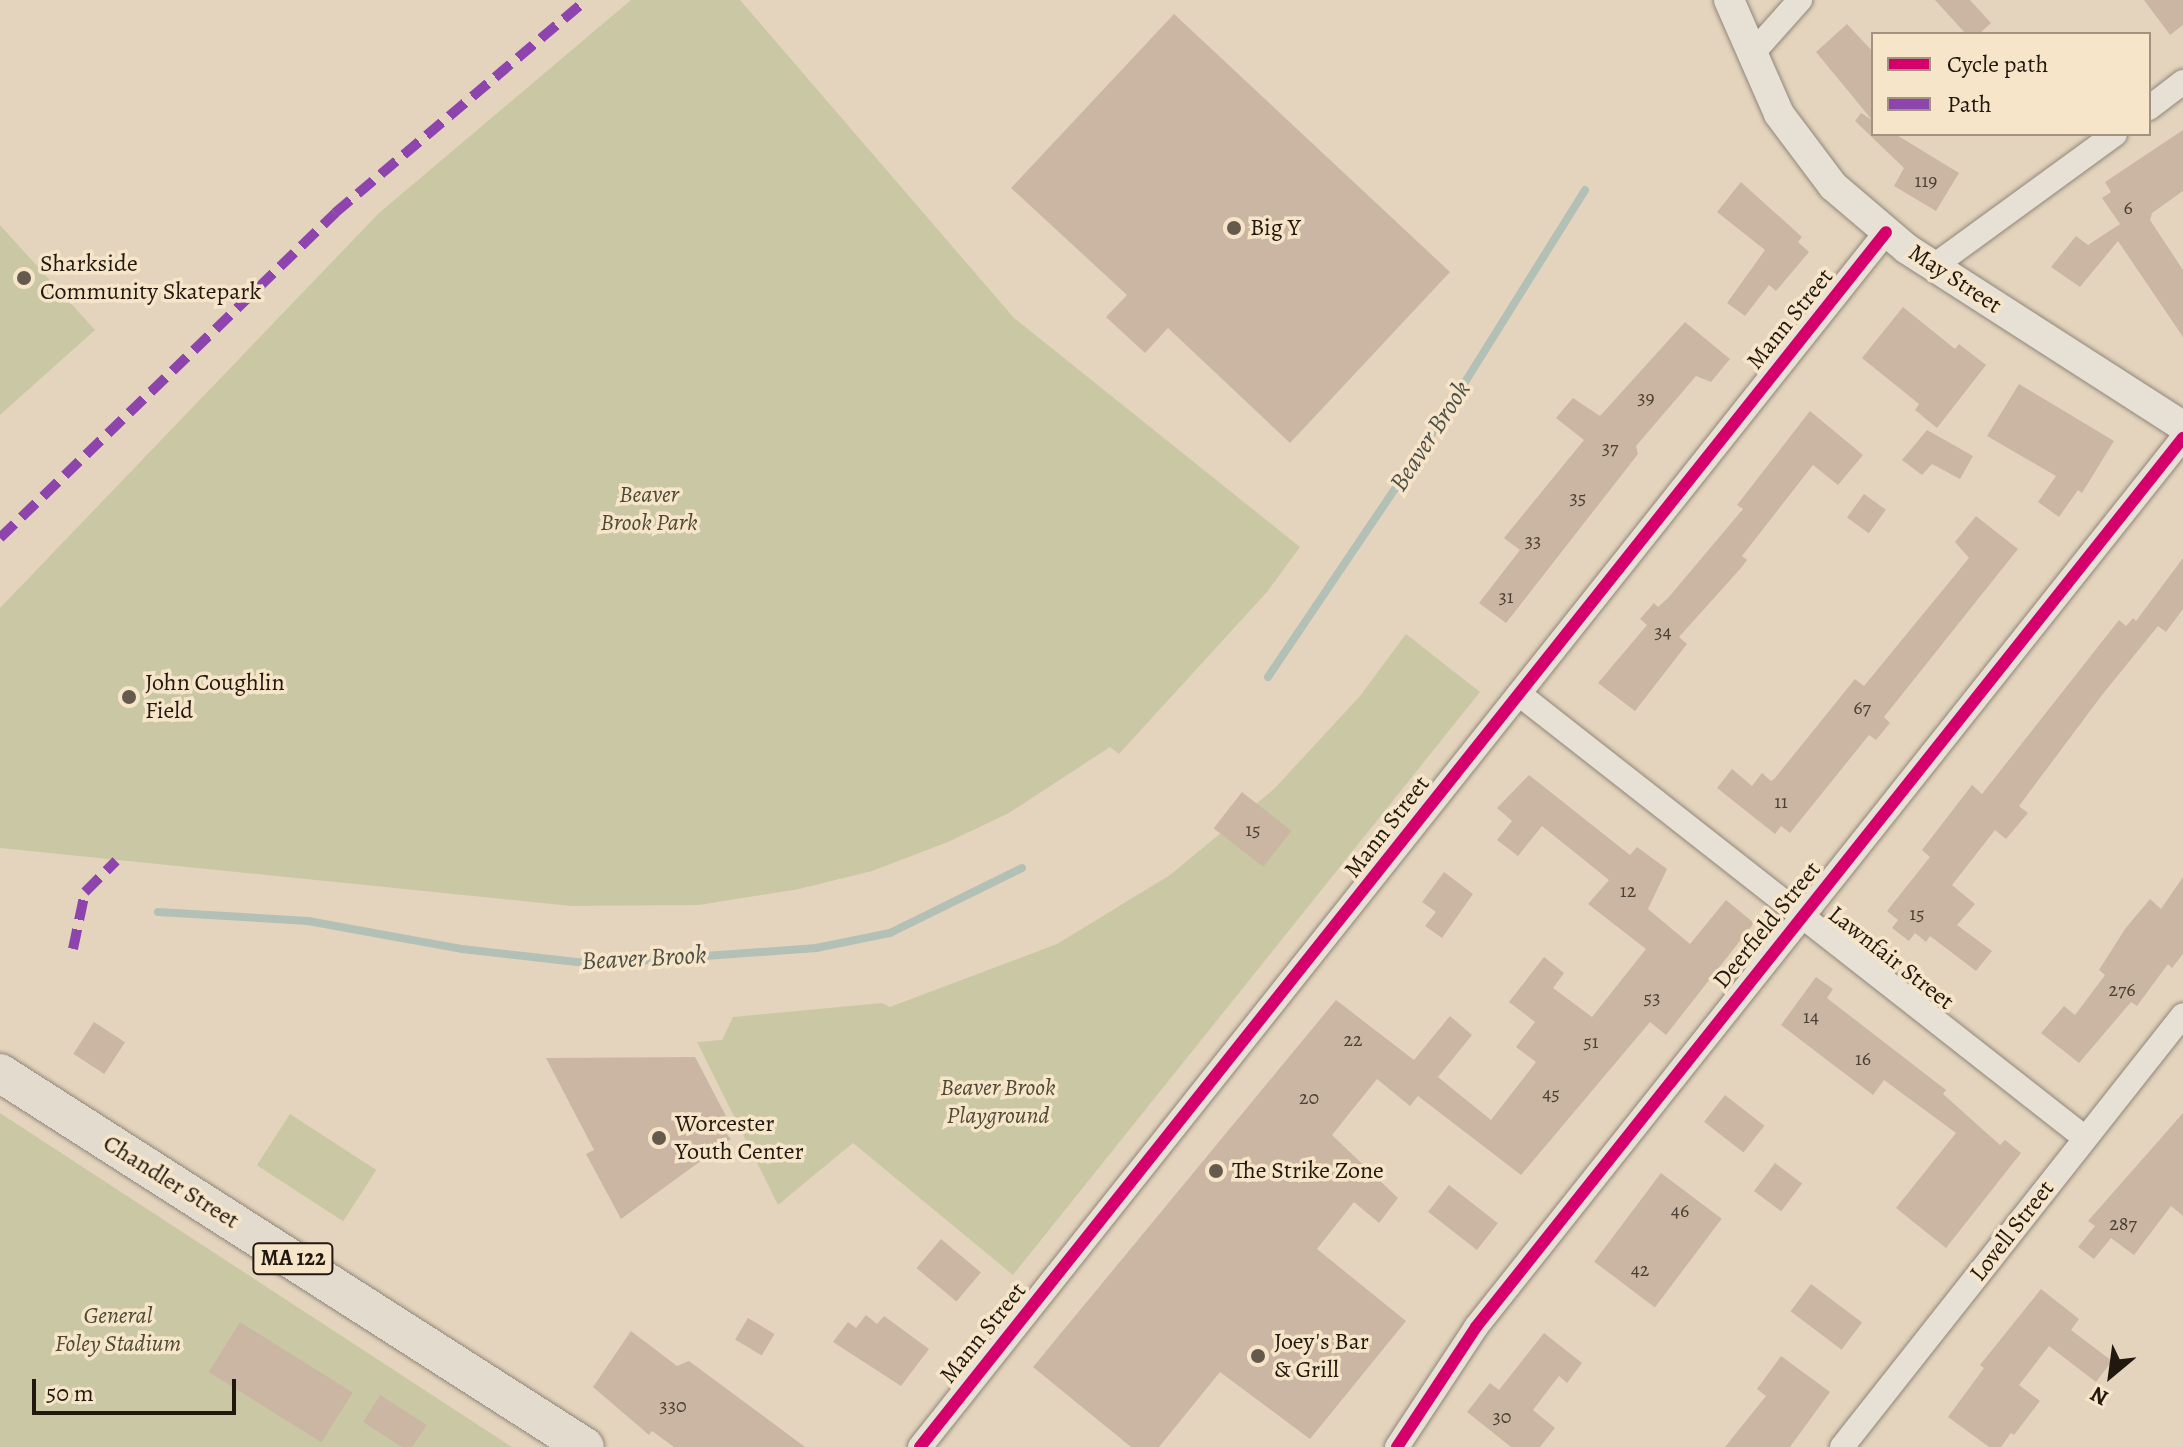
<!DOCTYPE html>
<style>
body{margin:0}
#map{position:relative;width:2183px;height:1447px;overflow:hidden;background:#e4d4bd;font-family:Alegreya,serif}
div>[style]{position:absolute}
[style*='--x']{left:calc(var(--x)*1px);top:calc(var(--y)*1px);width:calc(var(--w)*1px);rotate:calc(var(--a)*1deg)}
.green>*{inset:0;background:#cac8a4;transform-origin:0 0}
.stream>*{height:8px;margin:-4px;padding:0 4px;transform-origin:4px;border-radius:4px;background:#b2c0b5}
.building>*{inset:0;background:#cbb6a3;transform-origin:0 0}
.roads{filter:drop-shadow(0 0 2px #908679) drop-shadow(0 0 2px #908679)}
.minor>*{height:24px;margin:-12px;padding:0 12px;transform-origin:12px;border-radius:12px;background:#e7e0d5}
.tertiary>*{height:30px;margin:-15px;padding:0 15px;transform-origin:15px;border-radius:15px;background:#e7e0d5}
.primary>*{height:38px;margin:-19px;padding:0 19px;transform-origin:19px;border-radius:19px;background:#e3dbce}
.quiet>*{height:10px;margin-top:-5px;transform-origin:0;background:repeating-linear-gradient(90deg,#8e44ad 0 20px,transparent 0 30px)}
.cycleway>*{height:12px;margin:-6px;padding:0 6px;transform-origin:6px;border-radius:6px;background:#d6006c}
.dots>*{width:22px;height:22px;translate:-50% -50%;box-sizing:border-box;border:4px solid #f7e5ca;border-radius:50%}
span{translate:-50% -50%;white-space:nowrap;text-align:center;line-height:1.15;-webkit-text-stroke:7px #f7e5ca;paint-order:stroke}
.number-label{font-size:20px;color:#4c4034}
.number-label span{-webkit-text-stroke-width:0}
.shield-label span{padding:2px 6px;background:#f7e5ca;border:2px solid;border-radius:6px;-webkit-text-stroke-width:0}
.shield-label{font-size:22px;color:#21180f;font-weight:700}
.poi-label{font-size:24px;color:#21180f}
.left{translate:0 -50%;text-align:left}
.street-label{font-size:24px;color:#21180f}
.park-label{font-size:24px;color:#4d4a35;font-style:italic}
.water-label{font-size:26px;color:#4c5048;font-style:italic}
.legend{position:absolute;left:1871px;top:32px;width:280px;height:104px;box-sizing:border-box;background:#f7e5ca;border:2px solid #a1937f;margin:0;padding:10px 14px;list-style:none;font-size:24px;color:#21180f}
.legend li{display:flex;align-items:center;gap:16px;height:40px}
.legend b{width:40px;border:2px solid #a1937f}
.north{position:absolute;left:2071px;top:1335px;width:80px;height:80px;-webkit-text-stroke:6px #f7e5ca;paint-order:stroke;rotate:209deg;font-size:22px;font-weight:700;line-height:32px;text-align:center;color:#21180f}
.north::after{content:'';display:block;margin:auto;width:28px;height:36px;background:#21180f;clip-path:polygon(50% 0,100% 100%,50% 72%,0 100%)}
.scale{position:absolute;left:32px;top:1379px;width:204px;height:36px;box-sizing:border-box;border:4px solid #21180f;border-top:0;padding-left:10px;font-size:24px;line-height:28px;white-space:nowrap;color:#21180f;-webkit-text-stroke:6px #f7e5ca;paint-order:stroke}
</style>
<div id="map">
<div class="green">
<div style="clip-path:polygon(631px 0,740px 0,1014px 318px,1300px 547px,1267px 592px,1119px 754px,1110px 747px,1009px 813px,948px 842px,872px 871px,799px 889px,699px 905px,571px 906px,0 848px,0 608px,379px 213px)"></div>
<div style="clip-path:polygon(0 225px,95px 330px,0 415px)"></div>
<div style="clip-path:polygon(1406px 634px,1480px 692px,1013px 1275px,853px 1143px,778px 1205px,697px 1042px,722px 1040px,733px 1017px,882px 1003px,890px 1007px,1057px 944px,1170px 875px,1274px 789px,1360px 696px)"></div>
<div style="clip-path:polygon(0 1113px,512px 1447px,0 1447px)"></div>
<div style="left:290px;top:1114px;width:103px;height:61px;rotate:33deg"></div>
</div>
<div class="stream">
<div style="--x:1268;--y:677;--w:311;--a:-56"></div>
<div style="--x:1442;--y:419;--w:270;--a:-58"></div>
<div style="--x:158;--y:912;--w:150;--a:3.4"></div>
<div style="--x:308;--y:921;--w:157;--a:10.3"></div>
<div style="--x:462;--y:949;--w:133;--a:6.5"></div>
<div style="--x:594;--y:964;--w:223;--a:-4.1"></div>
<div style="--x:816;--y:948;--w:76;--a:-11.5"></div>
<div style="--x:890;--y:933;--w:147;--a:-26.2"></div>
</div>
<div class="building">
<div style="clip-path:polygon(1935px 0,1970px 0,1991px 23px,1979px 34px,1966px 34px)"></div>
<div style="clip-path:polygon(2144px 0,2183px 0,2183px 25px,2170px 35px)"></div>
<div style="clip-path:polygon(1174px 14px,1450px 272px,1290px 443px,1168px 328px,1145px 353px,1106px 317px,1127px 295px,1011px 188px)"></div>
<div style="clip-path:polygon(1847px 24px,1873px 52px,1873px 134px,1895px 134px,1959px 173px,1936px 211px,1894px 186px,1904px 168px,1855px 121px,1861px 113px,1872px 120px,1816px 52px)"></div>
<div style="clip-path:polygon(2183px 130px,2183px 191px,2152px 213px,2150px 220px,2183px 270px,2183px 337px,2118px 241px,2080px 287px,2051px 267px,2076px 236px,2088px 245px,2120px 224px,2102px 198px,2111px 192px,2105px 182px)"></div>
<div style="clip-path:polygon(1741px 182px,1802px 237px,1798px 242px,1809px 252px,1776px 291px,1769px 285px,1745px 316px,1727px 303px,1765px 250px,1717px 212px)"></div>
<div style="clip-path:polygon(1903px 307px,1955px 349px,1959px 344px,1986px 365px,1937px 428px,1915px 410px,1919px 404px,1862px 358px)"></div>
<div style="clip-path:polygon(1685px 322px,1730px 359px,1711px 382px,1696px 376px,1636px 446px,1638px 454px,1506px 623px,1479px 603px,1520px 550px,1504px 538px,1584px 440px,1556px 418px,1573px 398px,1600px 416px)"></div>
<div style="clip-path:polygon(2019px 384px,2114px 441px,2082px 493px,2078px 490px,2059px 517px,2038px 502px,2056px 476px,1987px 436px)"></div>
<div style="clip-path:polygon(1810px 411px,1863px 455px,1838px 485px,1813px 465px,1742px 556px,1747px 560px,1741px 568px,1679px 637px,1687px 644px,1635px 711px,1598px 683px,1647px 625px,1640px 619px,1654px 603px,1658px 607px,1668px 598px,1743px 509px,1737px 505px)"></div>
<div style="clip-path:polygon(1927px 430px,1973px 456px,1960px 479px,1932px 464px,1922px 475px,1902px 460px)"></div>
<div style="left:1864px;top:494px;width:27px;height:29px;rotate:36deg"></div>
<div style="clip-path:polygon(1976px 516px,2018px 549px,1884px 717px,1890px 723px,1876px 740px,1869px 735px,1790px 833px,1781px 826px,1775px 834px,1717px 788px,1732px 769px,1752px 786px,1762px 773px,1771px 781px,1775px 778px,1855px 679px,1864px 686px,1969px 558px,1955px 542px)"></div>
<div style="clip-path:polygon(2183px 558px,2183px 609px,2166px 632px,2158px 626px,2102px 695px,2019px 806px,2028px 813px,2006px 839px,1995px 830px,1952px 885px,1975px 904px,1957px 925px,1992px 951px,1976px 971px,1930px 936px,1926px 942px,1915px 933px,1909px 941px,1892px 928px,1898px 920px,1887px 911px,1930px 857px,1922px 850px,1972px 785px,1982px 794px,2119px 620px,2126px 626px,2133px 618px,2136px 621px)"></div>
<div style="clip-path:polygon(1529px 775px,1630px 855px,1637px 847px,1667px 869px,1648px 909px,1690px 944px,1726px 900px,1754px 923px,1666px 1035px,1650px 1022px,1521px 1175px,1418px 1096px,1410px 1106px,1377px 1079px,1332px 1135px,1398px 1198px,1379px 1223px,1354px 1202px,1317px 1249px,1406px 1321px,1310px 1439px,1220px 1372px,1159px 1447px,1131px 1447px,1033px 1367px,1336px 1000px,1414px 1060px,1450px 1016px,1472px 1035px,1438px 1077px,1491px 1120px,1536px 1062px,1516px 1047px,1535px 1022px,1509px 1002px,1544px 957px,1564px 973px,1553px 988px,1592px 1017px,1646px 949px,1588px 904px,1609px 880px,1542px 826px,1518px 856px,1497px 840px,1512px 821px,1497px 808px)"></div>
<div style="left:1242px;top:792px;width:63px;height:46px;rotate:38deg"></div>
<div style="clip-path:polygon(1444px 872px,1473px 894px,1442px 938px,1425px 926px,1436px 912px,1422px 902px)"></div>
<div style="clip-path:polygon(2183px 877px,2183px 954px,2172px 968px,2168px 964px,2137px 1006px,2131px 1002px,2079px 1063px,2041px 1033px,2064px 1006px,2075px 1015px,2105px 975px,2099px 970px,2125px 929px,2150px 899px,2161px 909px)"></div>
<div style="clip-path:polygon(1816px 977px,1833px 989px,1827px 998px,1946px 1090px,1943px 1094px,2000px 1145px,2005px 1140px,2021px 1153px,1946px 1248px,1896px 1208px,1956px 1133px,1884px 1080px,1873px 1095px,1781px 1025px)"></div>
<div style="left:94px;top:1022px;width:37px;height:38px;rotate:33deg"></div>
<div style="clip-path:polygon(695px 1057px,726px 1116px,715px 1121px,731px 1139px,621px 1219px,586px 1154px,594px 1150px,546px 1058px)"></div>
<div style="left:1725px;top:1095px;width:50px;height:34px;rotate:38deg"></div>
<div style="clip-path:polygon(2183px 1113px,2183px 1216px,2171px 1206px,2134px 1255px,2111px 1238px,2094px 1259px,2078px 1247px,2095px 1226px,2088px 1221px)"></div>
<div style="left:1775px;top:1163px;width:34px;height:35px;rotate:37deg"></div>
<div style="left:1661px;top:1173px;width:76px;height:111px;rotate:37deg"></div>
<div style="left:1449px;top:1185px;width:62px;height:34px;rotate:38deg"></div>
<div style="left:941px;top:1239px;width:52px;height:38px;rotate:40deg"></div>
<div style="left:1811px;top:1284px;width:64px;height:34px;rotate:37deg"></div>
<div style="clip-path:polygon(2041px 1289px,2079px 1319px,2071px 1330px,2112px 1361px,2096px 1382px,2049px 1346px,2019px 1385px,2040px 1401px,2014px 1435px,2011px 1433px,2001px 1447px,1989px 1447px,1948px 1417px,1984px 1368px,1980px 1365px)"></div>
<div style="clip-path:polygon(866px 1315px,877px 1324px,884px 1316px,929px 1349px,901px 1386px,833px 1342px,848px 1322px,856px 1328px)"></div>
<div style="left:748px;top:1318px;width:31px;height:25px;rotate:31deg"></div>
<div style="left:240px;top:1322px;width:133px;height:59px;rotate:32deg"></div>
<div style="clip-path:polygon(631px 1331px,677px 1366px,689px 1361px,805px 1447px,674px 1447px,652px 1431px,649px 1435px,593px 1387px)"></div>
<div style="clip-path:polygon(1544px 1333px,1582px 1363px,1567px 1383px,1559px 1376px,1533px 1410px,1555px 1428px,1540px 1447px,1511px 1447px,1467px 1412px,1490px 1383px,1499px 1390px)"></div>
<div style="clip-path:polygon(1781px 1356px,1830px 1392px,1790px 1447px,1725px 1447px,1766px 1396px,1757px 1389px)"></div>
<div style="clip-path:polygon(380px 1395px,427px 1425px,412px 1447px,402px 1447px,363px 1422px)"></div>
</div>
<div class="roads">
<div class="minor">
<div style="--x:1751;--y:55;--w:74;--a:-48.3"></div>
<div style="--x:2149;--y:108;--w:43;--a:-37.4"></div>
<div style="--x:1934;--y:266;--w:224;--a:-36.1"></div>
<div style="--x:1519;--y:694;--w:719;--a:38.11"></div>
<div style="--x:920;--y:1447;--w:1552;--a:-51.51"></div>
<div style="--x:1397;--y:1447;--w:144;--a:-56.6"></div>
<div style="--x:1476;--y:1327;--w:1136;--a:-51.51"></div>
<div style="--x:1842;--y:1447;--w:550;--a:-51.71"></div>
</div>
<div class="tertiary">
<div style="--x:1729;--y:0;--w:124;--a:66.3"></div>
<div style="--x:1779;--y:114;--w:90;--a:53.1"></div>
<div style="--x:1833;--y:186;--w:97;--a:40.4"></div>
<div style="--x:1907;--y:249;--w:328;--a:32.7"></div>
</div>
<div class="primary">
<div style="--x:0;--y:1073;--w:694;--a:32.59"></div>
</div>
</div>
<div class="quiet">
<div style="--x:0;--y:538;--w:467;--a:-44.1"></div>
<div style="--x:335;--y:213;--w:329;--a:-40.3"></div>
<div style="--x:73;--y:949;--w:58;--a:-78.1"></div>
<div style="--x:85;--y:892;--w:44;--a:-45"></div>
</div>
<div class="cycleway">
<div style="--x:920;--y:1447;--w:1552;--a:-51.51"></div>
<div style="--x:1397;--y:1447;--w:144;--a:-56.6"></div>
<div style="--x:1476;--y:1327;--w:1136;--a:-51.51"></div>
</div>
<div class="dots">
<div style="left:1234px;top:228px;background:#655a4c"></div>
<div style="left:24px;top:278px;background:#655a4c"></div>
<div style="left:129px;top:697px;background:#655a4c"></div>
<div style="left:659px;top:1138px;background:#655a4c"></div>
<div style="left:1216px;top:1171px;background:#655a4c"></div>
<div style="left:1258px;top:1356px;background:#655a4c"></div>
</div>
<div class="number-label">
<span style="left:1926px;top:180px">119</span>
<span style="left:2128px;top:207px">6</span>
<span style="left:1646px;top:397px">39</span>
<span style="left:1610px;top:447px">37</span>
<span style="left:1578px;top:497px">35</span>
<span style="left:1533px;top:540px">33</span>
<span style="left:1506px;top:596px">31</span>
<span style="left:1663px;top:631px">34</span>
<span style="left:1862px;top:707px">67</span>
<span style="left:1781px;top:801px">11</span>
<span style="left:1253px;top:829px">15</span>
<span style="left:1628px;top:890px">12</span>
<span style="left:1917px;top:913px">15</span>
<span style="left:2122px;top:989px">276</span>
<span style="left:1652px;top:997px">53</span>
<span style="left:1811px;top:1016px">14</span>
<span style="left:1353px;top:1039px">22</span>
<span style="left:1591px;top:1041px">51</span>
<span style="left:1863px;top:1058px">16</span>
<span style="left:1551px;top:1093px">45</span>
<span style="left:1309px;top:1097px">20</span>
<span style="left:1680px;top:1210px">46</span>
<span style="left:2123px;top:1223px">287</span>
<span style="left:1640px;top:1269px">42</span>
<span style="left:673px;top:1405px">330</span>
<span style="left:1502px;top:1416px">30</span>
</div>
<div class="shield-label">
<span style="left:293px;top:1259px">MA 122</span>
</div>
<div class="poi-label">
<span class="left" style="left:1250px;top:228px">Big Y</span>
<span class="left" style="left:40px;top:278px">Sharkside<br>Community Skatepark</span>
<span class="left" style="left:145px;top:697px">John Coughlin<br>Field</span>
<span class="left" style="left:675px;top:1138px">Worcester<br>Youth Center</span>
<span class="left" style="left:1232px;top:1171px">The Strike Zone</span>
<span class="left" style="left:1274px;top:1356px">Joey's Bar<br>&amp; Grill</span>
</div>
<div class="street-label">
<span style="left:1955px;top:279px;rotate:33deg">May Street</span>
<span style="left:1790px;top:319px;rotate:-51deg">Mann Street</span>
<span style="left:1387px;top:827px;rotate:-52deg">Mann Street</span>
<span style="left:1767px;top:925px;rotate:-51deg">Deerfield Street</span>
<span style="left:1891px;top:958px;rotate:38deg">Lawnfair Street</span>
<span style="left:171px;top:1182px;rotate:32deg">Chandler Street</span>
<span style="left:2012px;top:1231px;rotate:-52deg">Lovell Street</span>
<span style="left:983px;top:1333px;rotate:-51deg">Mann Street</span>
</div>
<div class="park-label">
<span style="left:649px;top:509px">Beaver<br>Brook Park</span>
<span style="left:998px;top:1102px">Beaver Brook<br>Playground</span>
<span style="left:118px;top:1330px">General<br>Foley Stadium</span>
</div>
<div class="water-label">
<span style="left:1430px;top:436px;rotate:-57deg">Beaver Brook</span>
<span style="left:644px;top:958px;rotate:-3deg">Beaver Brook</span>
</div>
<ul class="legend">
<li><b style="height:10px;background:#d6006c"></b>Cycle path</li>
<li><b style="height:10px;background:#8e44ad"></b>Path</li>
</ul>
<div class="north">N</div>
<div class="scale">50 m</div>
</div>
